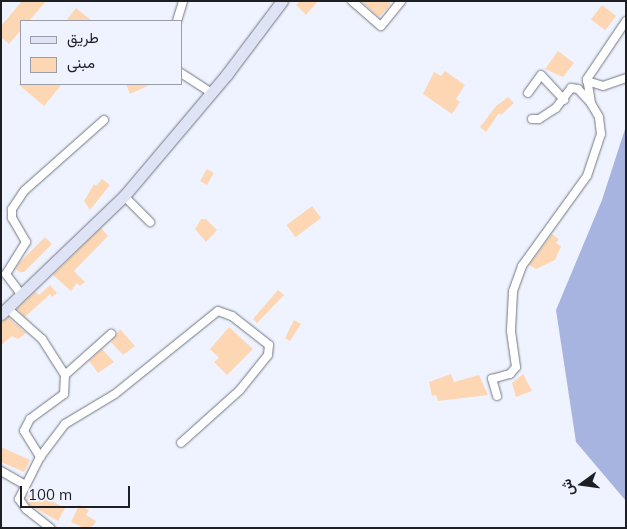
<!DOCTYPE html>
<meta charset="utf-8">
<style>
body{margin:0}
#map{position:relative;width:627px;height:529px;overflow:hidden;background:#eff3ff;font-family:Mulish,Vazirmatn,sans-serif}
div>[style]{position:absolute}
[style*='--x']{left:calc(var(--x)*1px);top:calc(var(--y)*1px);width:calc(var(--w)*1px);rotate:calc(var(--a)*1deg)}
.forest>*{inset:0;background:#a7b4df}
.building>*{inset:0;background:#fdd7b4;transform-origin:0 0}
.roads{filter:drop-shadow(0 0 1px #727680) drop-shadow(0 0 1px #727680)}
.street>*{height:8px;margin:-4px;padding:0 4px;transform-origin:4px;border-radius:4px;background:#fff}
.secondary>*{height:11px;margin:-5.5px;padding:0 5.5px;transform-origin:5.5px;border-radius:5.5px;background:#dee4f6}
span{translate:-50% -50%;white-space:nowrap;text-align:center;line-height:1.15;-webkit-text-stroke:5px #eff3ff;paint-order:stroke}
.frame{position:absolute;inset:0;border:2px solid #1d1f23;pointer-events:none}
.legend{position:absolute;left:20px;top:20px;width:162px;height:65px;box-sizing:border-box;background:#eff3ff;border:1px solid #9b9ea7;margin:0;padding:6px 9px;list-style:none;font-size:15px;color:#1d1f23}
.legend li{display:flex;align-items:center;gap:10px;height:25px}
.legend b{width:25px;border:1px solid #9b9ea7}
.north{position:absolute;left:557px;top:459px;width:50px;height:50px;-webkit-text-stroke:4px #eff3ff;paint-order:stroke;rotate:256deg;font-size:14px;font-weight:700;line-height:20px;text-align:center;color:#1d1f23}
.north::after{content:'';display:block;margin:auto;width:18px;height:22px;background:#1d1f23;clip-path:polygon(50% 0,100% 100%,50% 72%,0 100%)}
.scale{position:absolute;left:20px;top:486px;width:110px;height:22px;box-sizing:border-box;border:2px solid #1d1f23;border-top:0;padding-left:6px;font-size:15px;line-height:18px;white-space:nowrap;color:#1d1f23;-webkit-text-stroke:4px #eff3ff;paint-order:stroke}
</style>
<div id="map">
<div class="forest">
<div style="clip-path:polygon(626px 126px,626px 501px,576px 442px,556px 310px,602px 200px)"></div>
</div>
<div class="building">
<div style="clip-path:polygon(22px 1px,46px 1px,29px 21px,21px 21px,21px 30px,9px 44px,1px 37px,1px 26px)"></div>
<div style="clip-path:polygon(300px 1px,318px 1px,306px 15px,296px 5px)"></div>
<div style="clip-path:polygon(361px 1px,388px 1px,391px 4px,379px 17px)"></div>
<div style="left:602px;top:5px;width:18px;height:18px;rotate:38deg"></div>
<div style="clip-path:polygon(76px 8px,92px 21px,66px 21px)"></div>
<div style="clip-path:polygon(558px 51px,574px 63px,563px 77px,545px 69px)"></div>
<div style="clip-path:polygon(445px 71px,465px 85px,456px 99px,460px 102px,452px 114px,423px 94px,434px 72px,441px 76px)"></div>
<div style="clip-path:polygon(18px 84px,62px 84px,44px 106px)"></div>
<div style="clip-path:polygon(126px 84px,152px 84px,130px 94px)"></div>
<div style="clip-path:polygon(508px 97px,514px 103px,501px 115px,499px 113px,486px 132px,480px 127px,496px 106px)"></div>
<div style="left:207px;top:169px;width:8px;height:14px;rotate:30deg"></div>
<div style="clip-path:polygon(102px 179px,110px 185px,90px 210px,84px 201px,94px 184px,96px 186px)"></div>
<div style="left:312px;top:206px;width:15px;height:32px;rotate:53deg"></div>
<div style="clip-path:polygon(201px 219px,206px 219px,217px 230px,206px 242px,195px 229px)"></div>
<div style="clip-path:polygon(101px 228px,108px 236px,74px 271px,85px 282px,80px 286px,77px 283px,71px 291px,53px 275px)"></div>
<div style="clip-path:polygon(552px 234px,559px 239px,556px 243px,561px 246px,555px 260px,536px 269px,529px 265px)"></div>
<div style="clip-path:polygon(45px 237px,52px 244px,24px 272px,20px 272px,16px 269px,20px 262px)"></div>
<div style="clip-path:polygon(50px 285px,57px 293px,52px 297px,50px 294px,25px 317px,17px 309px,35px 292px,39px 295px)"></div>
<div style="clip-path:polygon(278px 290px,284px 295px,257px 323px,253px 319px)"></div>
<div style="clip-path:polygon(8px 317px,26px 333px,18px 339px,12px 336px,1px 345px,1px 323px)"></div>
<div style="clip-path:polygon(294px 320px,301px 324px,290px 341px,285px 338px)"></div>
<div style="clip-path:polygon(229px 327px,253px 349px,227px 375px,214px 362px,219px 358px,210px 349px)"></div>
<div style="clip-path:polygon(120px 329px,135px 346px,123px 355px,111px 342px)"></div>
<div style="clip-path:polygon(102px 349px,114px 362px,98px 373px,89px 361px)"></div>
<div style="clip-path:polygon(451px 374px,454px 382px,479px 375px,488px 395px,438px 401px,436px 395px,432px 396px,429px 382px)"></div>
<div style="clip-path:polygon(523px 374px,532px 391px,516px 397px,512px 383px)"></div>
<div style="clip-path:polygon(1px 447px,30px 460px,24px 472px,1px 462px)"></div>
<div style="clip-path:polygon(31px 490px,65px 508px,58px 521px,30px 505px,26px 500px)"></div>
<div style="clip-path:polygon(79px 505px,89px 510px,86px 515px,96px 521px,93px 526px,84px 528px,71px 522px)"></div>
</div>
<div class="roads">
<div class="street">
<div style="--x:352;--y:1;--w:38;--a:41"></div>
<div style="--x:381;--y:26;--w:32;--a:-51"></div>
<div style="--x:177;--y:21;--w:21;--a:-73"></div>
<div style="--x:181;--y:73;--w:37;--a:33"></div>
<div style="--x:587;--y:81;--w:17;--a:17"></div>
<div style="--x:603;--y:86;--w:24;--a:-19"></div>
<div style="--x:528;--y:93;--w:22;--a:-54"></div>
<div style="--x:541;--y:75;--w:34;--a:47"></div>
<div style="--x:532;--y:119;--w:7;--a:0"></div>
<div style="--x:539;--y:119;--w:20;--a:-33"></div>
<div style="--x:556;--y:108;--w:25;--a:-53"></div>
<div style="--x:571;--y:88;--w:7;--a:8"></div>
<div style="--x:578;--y:89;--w:18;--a:47"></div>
<div style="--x:124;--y:196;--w:37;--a:45"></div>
<div style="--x:21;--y:294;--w:25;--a:-127"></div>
<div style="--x:6;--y:274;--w:38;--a:-58"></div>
<div style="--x:26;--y:242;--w:28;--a:-120"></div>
<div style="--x:12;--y:218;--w:9;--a:-90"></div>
<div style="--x:12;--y:209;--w:22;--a:-56"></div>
<div style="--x:24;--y:191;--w:107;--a:-41.6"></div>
<div style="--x:7;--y:308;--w:47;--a:41.5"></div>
<div style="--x:42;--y:339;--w:43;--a:57.4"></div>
<div style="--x:65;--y:375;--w:19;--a:93"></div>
<div style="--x:64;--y:394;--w:42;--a:143.7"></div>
<div style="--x:30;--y:419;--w:13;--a:117"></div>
<div style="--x:24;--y:431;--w:31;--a:58"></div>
<div style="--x:40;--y:457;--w:47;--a:116.6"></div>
<div style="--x:19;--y:499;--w:12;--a:55"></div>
<div style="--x:26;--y:509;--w:31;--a:38"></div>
<div style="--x:65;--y:375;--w:62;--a:-41.7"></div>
<div style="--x:497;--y:396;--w:18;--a:-106"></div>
<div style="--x:492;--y:379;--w:19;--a:-16"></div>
<div style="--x:510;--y:374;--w:9;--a:-49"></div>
<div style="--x:516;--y:367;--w:37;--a:-98"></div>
<div style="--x:511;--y:330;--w:39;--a:-87"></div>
<div style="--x:513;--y:291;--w:27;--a:-70"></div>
<div style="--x:522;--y:266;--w:111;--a:-54.2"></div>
<div style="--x:587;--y:176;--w:44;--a:-71.6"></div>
<div style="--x:601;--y:134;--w:17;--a:-97"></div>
<div style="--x:599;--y:117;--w:16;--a:-120"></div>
<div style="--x:591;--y:103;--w:24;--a:-99"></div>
<div style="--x:587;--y:79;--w:70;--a:-56.1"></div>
<div style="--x:40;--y:457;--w:41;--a:-52.9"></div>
<div style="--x:65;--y:424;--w:58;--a:-31"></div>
<div style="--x:115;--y:394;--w:132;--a:-38.9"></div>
<div style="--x:218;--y:311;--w:15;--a:20"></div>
<div style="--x:232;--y:316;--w:47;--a:38.1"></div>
<div style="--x:269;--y:345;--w:10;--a:96"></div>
<div style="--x:268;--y:355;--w:45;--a:128.7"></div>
<div style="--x:240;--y:390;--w:79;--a:138.1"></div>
<div style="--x:1;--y:471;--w:28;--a:30"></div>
</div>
<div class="secondary">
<div style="--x:1;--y:314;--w:170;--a:-43.8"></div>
<div style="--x:124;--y:196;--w:160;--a:-49.8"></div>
<div style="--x:227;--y:74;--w:91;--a:-53"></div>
</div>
</div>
<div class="frame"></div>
<ul class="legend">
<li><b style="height:6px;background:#dee4f6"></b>طريق</li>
<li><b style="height:14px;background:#fdd7b4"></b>مبنى</li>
</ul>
<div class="north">ش</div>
<div class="scale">100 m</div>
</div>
